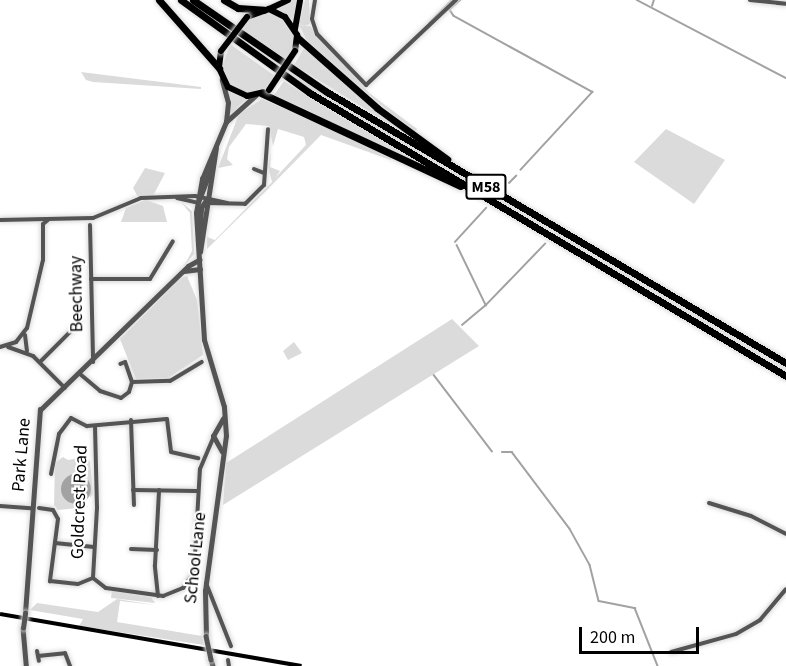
<!DOCTYPE html>
<style>
body{margin:0}
#map{position:relative;width:786px;height:666px;overflow:hidden;background:#fff;font-family:"Source Sans 3",sans-serif}
div>[style]{position:absolute}
[style*='--x']{left:calc(var(--x)*1px);top:calc(var(--y)*1px);width:calc(var(--w)*1px);rotate:calc(var(--a)*1deg)}
.green>*{inset:0;background:#dbdbdb;transform-origin:0 0}
.water>*{inset:0;background:#a2a2a2}
.round{border-radius:50%}
.stream>*{height:1.5px;margin:-0.75px;padding:0 0.75px;transform-origin:0.75px;border-radius:0.75px;background:#a2a2a2}
.roads{filter:drop-shadow(0 0 2px #dbdbdb) drop-shadow(0 0 2px #dbdbdb)}
.minor>*{height:4px;margin:-2px;padding:0 2px;transform-origin:2px;border-radius:2px;background:#545454}
.tertiary>*{height:4.5px;margin:-2.25px;padding:0 2.25px;transform-origin:2.25px;border-radius:2.25px;background:#545454}
.primary>*{height:6px;margin:-3px;padding:0 3px;transform-origin:3px;border-radius:3px;background:#000}
.motorway>*{height:7px;margin:-3.5px;padding:0 3.5px;transform-origin:3.5px;border-radius:3.5px;background:#000}
.rail>*{height:4px;margin-top:-2px;transform-origin:0;background:repeating-linear-gradient(90deg,#fff 0 4.5px,#000 0 9px);box-sizing:border-box;border-block:2px solid #000}
.bridges{filter:drop-shadow(0 0 2px #dbdbdb) drop-shadow(0 0 2px #dbdbdb)}
.tertiary-bridge>*{height:4.5px;margin:-2.25px;padding:0 2.25px;transform-origin:2.25px;border-radius:2.25px;background:#545454}
.primary-bridge>*{height:6px;margin:-3px;padding:0 3px;transform-origin:3px;border-radius:3px;background:#000}
span{translate:-50% -50%;white-space:nowrap;text-align:center;line-height:1.15;-webkit-text-stroke:4.5px #fff;paint-order:stroke}
.shield-label span{padding:2px 4px;background:#fff;border:2px solid;border-radius:4px;-webkit-text-stroke-width:0}
.shield-label{font-size:16px;color:#000;font-weight:700}
.street-label{font-size:18px;color:#000}
.scale{position:absolute;left:579px;top:627px;width:120px;height:27px;box-sizing:border-box;border:3px solid #000;border-top:0;padding-left:8px;font-size:18px;line-height:21px;white-space:nowrap;color:#000;-webkit-text-stroke:4px #fff;paint-order:stroke}
</style>
<div id="map">
<div class="green">
<div style="clip-path:polygon(291px 0,298px 0,293px 20px,278px 9px)"></div>
<div style="clip-path:polygon(305px 0,309px 0,310px 24px,305px 26px,299px 24px)"></div>
<div style="clip-path:polygon(267px 13px,282px 18px,293px 34px,294px 46px,286px 59px,241px 29px,251px 18px)"></div>
<div style="clip-path:polygon(299px 25px,310px 26px,369px 93px,417px 129px,414px 133px,308px 43px)"></div>
<div style="clip-path:polygon(230px 44px,275px 76px,265px 89px,246px 93px,230px 86px,221px 70px)"></div>
<div style="clip-path:polygon(304px 48px,384px 116px,411px 137px,294px 65px)"></div>
<div style="clip-path:polygon(81px 72px,201px 87px,201px 89px,93px 82px,86px 80px)"></div>
<div style="left:289px;top:72px;width:138px;height:5px;rotate:31deg"></div>
<div style="clip-path:polygon(284px 81px,307px 96px,422px 164px,284px 102px,274px 95px)"></div>
<div style="clip-path:polygon(227px 91px,246px 99px,232px 113px,229px 112px)"></div>
<div style="clip-path:polygon(262px 99px,392px 156px,391px 160px,321px 135px,269px 188px,207px 249px,207px 237px,215px 240px,272px 182px,268px 167px,271px 151px,270px 167px,280px 171px,275px 178px,306px 145px,304px 137px,278px 129px,273px 146px,269px 126px,246px 124px,229px 147px,227px 159px,233px 165px,218px 168px,239px 114px)"></div>
<div style="clip-path:polygon(666px 129px,725px 160px,694px 204px,634px 162px)"></div>
<div style="clip-path:polygon(145px 168px,165px 173px,153px 196px,138px 197px,133px 188px)"></div>
<div style="clip-path:polygon(146px 200px,163px 206px,167px 222px,121px 222px,126px 208px)"></div>
<div style="clip-path:polygon(181px 202px,192px 211px,194px 254px,184px 266px,192px 251px,190px 213px)"></div>
<div style="clip-path:polygon(187px 276px,197px 300px,203px 355px,168px 378px,136px 379px,120px 339px,181px 278px)"></div>
<div style="clip-path:polygon(452px 319px,479px 346px,223px 505px,226px 463px)"></div>
<div style="clip-path:polygon(294px 342px,302px 353px,288px 360px,283px 351px)"></div>
<div style="clip-path:polygon(63px 457px,68px 460px,84px 457px,90px 461px,93px 494px,90px 498px,89px 484px,73px 504px,86px 504px,88px 507px,58px 510px,54px 505px,55px 463px)"></div>
<div style="clip-path:polygon(112px 591px,151px 597px,155px 603px,111px 598px)"></div>
<div style="clip-path:polygon(117px 599px,155px 605px,120px 601px,117px 622px,202px 636px,204px 645px,79px 626px,83px 619px,30px 610px,37px 603px,98px 612px)"></div>
</div>
<div class="water">
<div class="round" style="left:61px;top:474px;width:30px;height:30px"></div>
</div>
<div class="stream">
<div style="--x:461;--y:0;--w:15;--a:138"></div>
<div style="--x:450;--y:10;--w:7;--a:56"></div>
<div style="--x:454;--y:16;--w:158;--a:28.7"></div>
<div style="--x:593;--y:92;--w:106;--a:132.7"></div>
<div style="--x:637;--y:0;--w:168;--a:27.6"></div>
<div style="--x:652;--y:6;--w:6;--a:-72"></div>
<div style="--x:429;--y:23;--w:33;--a:-45"></div>
<div style="--x:509;--y:183;--w:10;--a:-45"></div>
<div style="--x:455;--y:242;--w:46;--a:-47.6"></div>
<div style="--x:457;--y:245;--w:67;--a:64.2"></div>
<div style="--x:486;--y:305;--w:85;--a:-46"></div>
<div style="--x:462;--y:325;--w:31;--a:-40"></div>
<div style="--x:434;--y:375;--w:96;--a:52.7"></div>
<div style="--x:502;--y:452;--w:10;--a:0"></div>
<div style="--x:512;--y:452;--w:96;--a:53"></div>
<div style="--x:570;--y:529;--w:41;--a:60.9"></div>
<div style="--x:590;--y:565;--w:37;--a:76"></div>
<div style="--x:599;--y:601;--w:37;--a:11"></div>
<div style="--x:635;--y:608;--w:62;--a:68.4"></div>
</div>
<div class="roads">
<div class="minor">
<div style="--x:315;--y:0;--w:19;--a:99"></div>
<div style="--x:312;--y:19;--w:16;--a:72"></div>
<div style="--x:317;--y:34;--w:71;--a:46.1"></div>
<div style="--x:366;--y:85;--w:124;--a:-43.4"></div>
<div style="--x:750;--y:0;--w:36;--a:6"></div>
<div style="--x:254;--y:169;--w:11;--a:22"></div>
<div style="--x:177;--y:198;--w:23;--a:13"></div>
<div style="--x:206;--y:203;--w:39;--a:1"></div>
<div style="--x:245;--y:204;--w:27;--a:-45"></div>
<div style="--x:264;--y:185;--w:56;--a:-85.9"></div>
<div style="--x:0;--y:220;--w:93;--a:-1.2"></div>
<div style="--x:93;--y:218;--w:52;--a:-22.6"></div>
<div style="--x:141;--y:198;--w:54;--a:-2.1"></div>
<div style="--x:195;--y:196;--w:33;--a:12"></div>
<div style="--x:90;--y:225;--w:137;--a:88.7"></div>
<div style="--x:91;--y:279;--w:59;--a:0"></div>
<div style="--x:150;--y:279;--w:44;--a:-58.8"></div>
<div style="--x:25;--y:335;--w:16;--a:83"></div>
<div style="--x:0;--y:347;--w:17;--a:-17"></div>
<div style="--x:16;--y:342;--w:18;--a:-52"></div>
<div style="--x:27;--y:328;--w:70;--a:-76.8"></div>
<div style="--x:43;--y:260;--w:36;--a:-90"></div>
<div style="--x:43;--y:224;--w:6;--a:-39"></div>
<div style="--x:8;--y:347;--w:27;--a:20"></div>
<div style="--x:33;--y:356;--w:45;--a:45"></div>
<div style="--x:40;--y:362;--w:57;--a:-45"></div>
<div style="--x:80;--y:374;--w:26;--a:40"></div>
<div style="--x:100;--y:391;--w:22;--a:18"></div>
<div style="--x:121;--y:398;--w:10;--a:-37"></div>
<div style="--x:129;--y:392;--w:10;--a:-73"></div>
<div style="--x:132;--y:382;--w:21;--a:-109"></div>
<div style="--x:125;--y:362;--w:5;--a:158"></div>
<div style="--x:132;--y:382;--w:38;--a:-2"></div>
<div style="--x:170;--y:381;--w:37;--a:-31"></div>
<div style="--x:131;--y:420;--w:85;--a:88"></div>
<div style="--x:95;--y:426;--w:82;--a:88.6"></div>
<div style="--x:97;--y:508;--w:70;--a:93.3"></div>
<div style="--x:93;--y:578;--w:16;--a:38"></div>
<div style="--x:106;--y:588;--w:58;--a:8"></div>
<div style="--x:163;--y:596;--w:22;--a:-22"></div>
<div style="--x:183;--y:588;--w:19;--a:-55"></div>
<div style="--x:194;--y:572;--w:103;--a:-86.7"></div>
<div style="--x:200;--y:469;--w:34;--a:-67"></div>
<div style="--x:51;--y:474;--w:41;--a:-78.7"></div>
<div style="--x:59;--y:434;--w:20;--a:-53"></div>
<div style="--x:71;--y:418;--w:18;--a:27"></div>
<div style="--x:87;--y:426;--w:80;--a:-5"></div>
<div style="--x:167;--y:419;--w:33;--a:83"></div>
<div style="--x:171;--y:452;--w:28;--a:13"></div>
<div style="--x:133;--y:490;--w:64;--a:0.9"></div>
<div style="--x:709;--y:503;--w:44;--a:17.2"></div>
<div style="--x:751;--y:516;--w:39;--a:27"></div>
<div style="--x:0;--y:506;--w:31;--a:4"></div>
<div style="--x:39;--y:508;--w:14;--a:8"></div>
<div style="--x:53;--y:510;--w:10;--a:61"></div>
<div style="--x:58;--y:519;--w:63;--a:97.4"></div>
<div style="--x:50;--y:581;--w:28;--a:6"></div>
<div style="--x:78;--y:584;--w:16;--a:-22"></div>
<div style="--x:55;--y:543;--w:39;--a:6"></div>
<div style="--x:131;--y:549;--w:26;--a:2"></div>
<div style="--x:206;--y:583;--w:68;--a:68.4"></div>
<div style="--x:158;--y:596;--w:31;--a:-96"></div>
<div style="--x:155;--y:565;--w:75;--a:-86.9"></div>
<div style="--x:37;--y:651;--w:10;--a:79"></div>
<div style="--x:671;--y:652;--w:67;--a:-15.5"></div>
<div style="--x:736;--y:634;--w:28;--a:-30"></div>
<div style="--x:760;--y:620;--w:40;--a:-50"></div>
<div style="--x:38;--y:656;--w:27;--a:-6"></div>
<div style="--x:65;--y:653;--w:14;--a:69"></div>
<div style="--x:228;--y:660;--w:6;--a:81"></div>
</div>
<div class="tertiary">
<div style="--x:226;--y:122;--w:40;--a:-42"></div>
<div style="--x:199;--y:200;--w:39;--a:-69"></div>
<div style="--x:199;--y:238;--w:30;--a:-86"></div>
<div style="--x:201;--y:208;--w:9;--a:-58"></div>
<div style="--x:200;--y:252;--w:105;--a:-81.3"></div>
<div style="--x:184;--y:271;--w:16;--a:-7"></div>
<div style="--x:222;--y:452;--w:18;--a:-119"></div>
<div style="--x:213;--y:436;--w:20;--a:-60"></div>
<div style="--x:25;--y:613;--w:204;--a:-85.8"></div>
<div style="--x:40;--y:410;--w:206;--a:-44.2"></div>
<div style="--x:188;--y:266;--w:13;--a:-29"></div>
<div style="--x:23;--y:628;--w:38;--a:85"></div>
<div style="--x:206;--y:636;--w:45;--a:-91.3"></div>
<div style="--x:205;--y:591;--w:156;--a:-82.3"></div>
<div style="--x:226;--y:436;--w:29;--a:-94"></div>
<div style="--x:224;--y:407;--w:70;--a:-106.6"></div>
<div style="--x:204;--y:340;--w:127;--a:-93.6"></div>
<div style="--x:196;--y:213;--w:35;--a:-80"></div>
<div style="--x:202;--y:179;--w:62;--a:-67.2"></div>
<div style="--x:226;--y:122;--w:19;--a:-84"></div>
<div style="--x:228;--y:103;--w:24;--a:-105"></div>
<div style="--x:211;--y:659;--w:7;--a:74"></div>
</div>
<div class="primary">
<div style="--x:269;--y:9;--w:21;--a:-25"></div>
<div style="--x:247;--y:17;--w:23;--a:-20"></div>
<div style="--x:269;--y:9;--w:18;--a:27"></div>
<div style="--x:285;--y:17;--w:22;--a:56"></div>
<div style="--x:297;--y:35;--w:16;--a:97"></div>
<div style="--x:295;--y:29;--w:29;--a:-80"></div>
<div style="--x:221;--y:51;--w:17;--a:97"></div>
<div style="--x:219;--y:68;--w:21;--a:65"></div>
<div style="--x:228;--y:87;--w:21;--a:25"></div>
<div style="--x:247;--y:96;--w:17;--a:-13"></div>
</div>
<div class="motorway">
<div style="--x:159;--y:0;--w:91;--a:48.6"></div>
<div style="--x:181;--y:0;--w:159;--a:35.8"></div>
<div style="--x:310;--y:93;--w:554;--a:30.73"></div>
<div style="--x:193;--y:0;--w:163;--a:34.5"></div>
<div style="--x:327;--y:92;--w:533;--a:30.56"></div>
<div style="--x:224;--y:0;--w:16;--a:30"></div>
<div style="--x:238;--y:8;--w:26;--a:4"></div>
<div style="--x:298;--y:38;--w:106;--a:41.5"></div>
<div style="--x:377;--y:108;--w:87;--a:36.1"></div>
<div style="--x:261;--y:93;--w:220;--a:25"></div>
</div>
</div>
<div class="rail">
<div style="--x:0;--y:614;--w:306;--a:9.8"></div>
</div>
<div class="bridges">
<div class="tertiary-bridge">
<div style="--x:23;--y:628;--w:15;--a:-82"></div>
<div style="--x:206;--y:636;--w:24;--a:78"></div>
</div>
<div class="primary-bridge">
<div style="--x:221;--y:51;--w:43;--a:-52.6"></div>
<div style="--x:269;--y:90;--w:47;--a:-56.3"></div>
</div>
</div>
<div class="shield-label">
<span style="left:486px;top:187px">M58</span>
</div>
<div class="street-label">
<span style="left:77px;top:294px;rotate:-91deg">Beechway</span>
<span style="left:22px;top:455px;rotate:-85deg">Park Lane</span>
<span style="left:80px;top:502px;rotate:-88deg">Goldcrest Road</span>
<span style="left:196px;top:558px;rotate:-84deg">School Lane</span>
</div>
<div class="scale">200 m</div>
</div>
